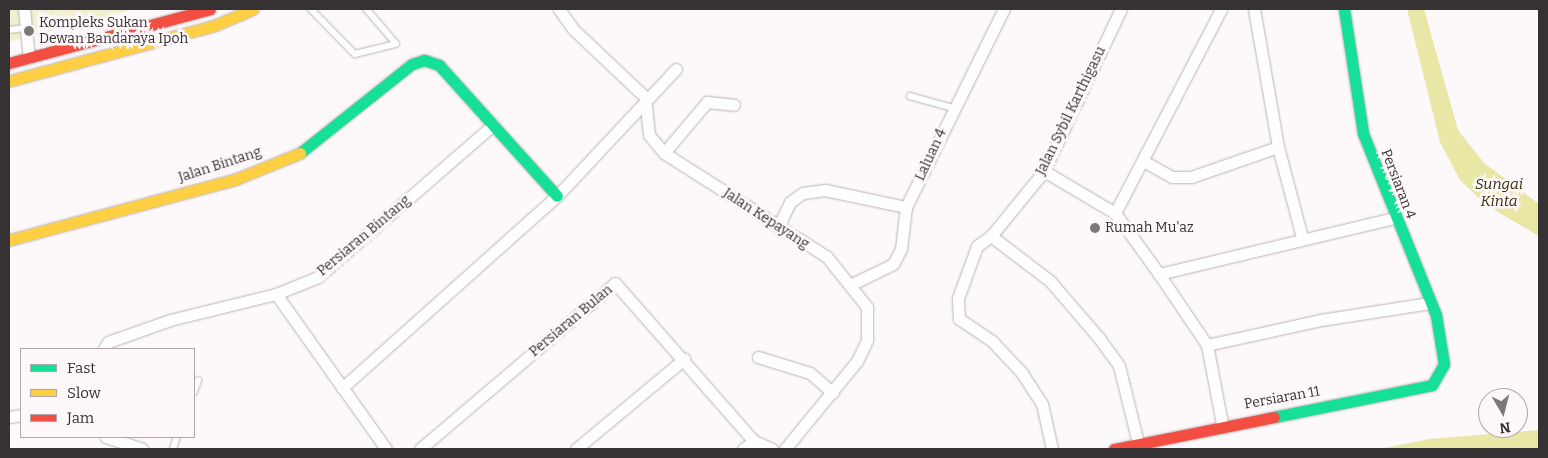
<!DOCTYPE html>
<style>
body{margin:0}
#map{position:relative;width:1548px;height:458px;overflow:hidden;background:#fdf8fa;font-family:Bitter,serif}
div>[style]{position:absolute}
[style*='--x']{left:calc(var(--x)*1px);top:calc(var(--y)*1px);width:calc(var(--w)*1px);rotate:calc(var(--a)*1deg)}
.green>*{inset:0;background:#f1f0d2}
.water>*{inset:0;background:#e9e7a6}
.roads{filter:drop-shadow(0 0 1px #b9b5b7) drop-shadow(0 0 1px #b9b5b7)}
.lane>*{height:5.5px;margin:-2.75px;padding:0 2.75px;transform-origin:2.75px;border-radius:2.75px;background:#fffefe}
.street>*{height:11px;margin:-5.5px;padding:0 5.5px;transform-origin:5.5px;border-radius:5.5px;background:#fffefe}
.fast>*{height:11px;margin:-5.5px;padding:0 5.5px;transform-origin:5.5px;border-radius:5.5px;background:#16e098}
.slow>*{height:11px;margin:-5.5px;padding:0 5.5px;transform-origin:5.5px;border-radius:5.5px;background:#ffcf43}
.jam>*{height:11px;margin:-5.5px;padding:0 5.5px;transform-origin:5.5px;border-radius:5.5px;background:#f24e42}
.dots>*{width:14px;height:14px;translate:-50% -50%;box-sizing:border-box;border:2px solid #fef7fa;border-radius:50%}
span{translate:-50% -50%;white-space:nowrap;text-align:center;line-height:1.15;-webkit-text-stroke:5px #fef7fa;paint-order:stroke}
.poi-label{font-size:14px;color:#363133}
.left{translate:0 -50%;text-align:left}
.street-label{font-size:14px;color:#363133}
.water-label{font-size:15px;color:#323108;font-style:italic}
.frame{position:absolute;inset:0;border:10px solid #363133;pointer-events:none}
.legend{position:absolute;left:20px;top:348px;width:175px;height:90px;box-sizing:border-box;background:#fef7fa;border:1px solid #aea8aa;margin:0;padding:6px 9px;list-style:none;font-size:15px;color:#363133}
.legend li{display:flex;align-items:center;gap:10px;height:25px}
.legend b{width:25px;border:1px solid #aea8aa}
.north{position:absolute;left:1478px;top:388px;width:50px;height:50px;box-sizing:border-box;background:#fef7fa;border:1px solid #aea8aa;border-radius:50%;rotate:172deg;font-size:14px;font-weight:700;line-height:20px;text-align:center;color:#363133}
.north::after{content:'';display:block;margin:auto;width:18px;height:22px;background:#7c7779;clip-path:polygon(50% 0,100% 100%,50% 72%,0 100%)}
</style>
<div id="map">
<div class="green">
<div style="clip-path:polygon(9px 9px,136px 9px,9px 42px)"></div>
</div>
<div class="water">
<div style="clip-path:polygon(1407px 9px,1424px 9px,1458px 130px,1484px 163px,1539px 204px,1539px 236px,1486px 205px,1460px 180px,1440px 142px)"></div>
<div style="clip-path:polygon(1539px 430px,1539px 449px,1379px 449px,1429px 439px)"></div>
</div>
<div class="roads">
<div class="lane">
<div style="--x:311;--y:9;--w:63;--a:45.6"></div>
<div style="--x:355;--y:54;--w:42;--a:-13.7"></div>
<div style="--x:396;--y:44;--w:46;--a:-130.6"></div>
<div style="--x:9;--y:30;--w:17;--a:-7"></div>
<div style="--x:910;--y:96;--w:45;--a:15.6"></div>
<div style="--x:194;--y:392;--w:12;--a:-70"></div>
<div style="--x:173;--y:449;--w:13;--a:-72"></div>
</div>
<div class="street">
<div style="--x:24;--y:9;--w:49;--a:84.2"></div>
<div style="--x:559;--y:9;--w:24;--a:55"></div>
<div style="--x:573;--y:29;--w:99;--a:43.4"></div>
<div style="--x:645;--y:97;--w:38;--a:84"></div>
<div style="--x:649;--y:135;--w:23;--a:50"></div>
<div style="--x:664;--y:153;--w:193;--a:32.5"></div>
<div style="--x:827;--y:257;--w:64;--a:51.3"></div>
<div style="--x:867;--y:307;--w:33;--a:90"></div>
<div style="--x:867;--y:340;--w:23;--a:115"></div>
<div style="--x:857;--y:361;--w:114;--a:129.3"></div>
<div style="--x:1254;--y:9;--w:140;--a:80.1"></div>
<div style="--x:1278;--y:147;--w:93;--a:75.1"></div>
<div style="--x:664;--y:153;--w:67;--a:-49.9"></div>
<div style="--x:707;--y:102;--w:27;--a:6"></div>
<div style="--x:1145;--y:162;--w:31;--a:29"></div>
<div style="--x:1172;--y:177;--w:19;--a:0"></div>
<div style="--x:1191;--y:177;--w:92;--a:-19"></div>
<div style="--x:1044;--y:171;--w:82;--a:30.6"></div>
<div style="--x:1115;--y:213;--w:75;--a:54.2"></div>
<div style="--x:1159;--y:274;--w:86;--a:55.9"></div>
<div style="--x:1207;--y:345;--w:80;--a:79.2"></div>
<div style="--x:1115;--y:213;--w:230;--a:-62.5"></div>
<div style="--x:778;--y:227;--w:28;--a:-64"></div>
<div style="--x:790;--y:202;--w:16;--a:-35"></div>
<div style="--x:803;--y:193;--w:22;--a:-8"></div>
<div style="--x:825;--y:190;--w:83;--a:11.9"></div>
<div style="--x:991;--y:236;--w:74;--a:37.3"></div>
<div style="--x:1050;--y:281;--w:75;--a:49.3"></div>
<div style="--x:1099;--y:338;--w:34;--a:54"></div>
<div style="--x:1119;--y:366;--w:79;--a:76.1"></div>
<div style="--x:1159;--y:274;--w:242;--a:-13.4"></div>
<div style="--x:852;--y:284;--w:46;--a:-26"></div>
<div style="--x:893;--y:264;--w:17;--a:-62"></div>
<div style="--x:901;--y:249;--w:42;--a:-83.2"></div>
<div style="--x:906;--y:207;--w:221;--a:-63.7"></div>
<div style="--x:276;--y:294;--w:190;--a:54.6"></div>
<div style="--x:1207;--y:345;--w:117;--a:-12.4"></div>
<div style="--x:1321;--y:320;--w:110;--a:-8.9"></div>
<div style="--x:104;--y:349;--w:8;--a:-60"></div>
<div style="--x:108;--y:342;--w:66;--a:-19.5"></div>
<div style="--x:170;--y:320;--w:109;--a:-13.8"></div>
<div style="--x:276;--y:294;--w:45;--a:-22"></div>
<div style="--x:318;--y:277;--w:232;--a:-41"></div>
<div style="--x:758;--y:357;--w:54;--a:17.1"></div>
<div style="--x:810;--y:373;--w:30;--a:41"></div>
<div style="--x:342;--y:388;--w:288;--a:-41.8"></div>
<div style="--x:557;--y:196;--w:174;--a:-46.9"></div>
<div style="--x:9;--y:417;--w:12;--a:-9"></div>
<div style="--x:106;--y:437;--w:38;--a:18"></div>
<div style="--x:420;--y:449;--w:256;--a:-40.4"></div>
<div style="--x:615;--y:283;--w:210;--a:48.7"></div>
<div style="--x:754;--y:441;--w:20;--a:24"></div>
<div style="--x:576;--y:449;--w:141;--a:-39.8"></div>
<div style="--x:743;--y:449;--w:14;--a:-36"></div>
<div style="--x:1052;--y:449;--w:46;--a:-102.5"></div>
<div style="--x:1042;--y:404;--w:37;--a:-123"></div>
<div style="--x:1022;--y:373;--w:44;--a:-133.2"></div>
<div style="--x:992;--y:341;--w:40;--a:-146"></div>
<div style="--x:959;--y:319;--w:21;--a:-93"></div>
<div style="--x:958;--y:298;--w:55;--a:-69.9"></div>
<div style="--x:977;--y:246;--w:17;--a:-36"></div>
<div style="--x:991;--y:236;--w:84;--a:-50.8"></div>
<div style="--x:1044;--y:171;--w:179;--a:-64.6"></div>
</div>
<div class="fast">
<div style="--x:300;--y:153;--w:143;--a:-38.5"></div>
<div style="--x:412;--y:64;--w:13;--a:-18"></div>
<div style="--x:424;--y:60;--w:16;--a:18"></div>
<div style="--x:439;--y:65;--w:176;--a:48"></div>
<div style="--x:1274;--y:417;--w:161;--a:-11.4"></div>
<div style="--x:1432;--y:385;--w:24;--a:-60"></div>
<div style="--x:1444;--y:364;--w:50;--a:-99.3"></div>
<div style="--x:1436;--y:315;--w:196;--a:-111.9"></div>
<div style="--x:1363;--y:133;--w:125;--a:-98.7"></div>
</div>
<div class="slow">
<div style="--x:9;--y:81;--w:211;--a:-15.1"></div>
<div style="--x:213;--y:26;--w:43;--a:-23"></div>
<div style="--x:9;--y:240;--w:235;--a:-15"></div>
<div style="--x:236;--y:179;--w:69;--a:-22.1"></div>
</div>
<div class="jam">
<div style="--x:9;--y:63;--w:208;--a:-15"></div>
<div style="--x:1114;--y:449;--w:163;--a:-11.3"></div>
</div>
</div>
<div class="dots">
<div style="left:29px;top:31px;background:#7c7779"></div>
<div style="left:1095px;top:228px;background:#7c7779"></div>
</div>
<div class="poi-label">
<span class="left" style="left:39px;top:31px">Kompleks Sukan<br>Dewan Bandaraya Ipoh</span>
<span class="left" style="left:1105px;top:228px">Rumah Mu'az</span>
</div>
<div class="street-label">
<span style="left:1071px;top:111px;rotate:-64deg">Jalan Sybil Karthigasu</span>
<span style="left:931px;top:155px;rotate:-65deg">Laluan 4</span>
<span style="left:220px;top:165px;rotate:-18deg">Jalan Bintang</span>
<span style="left:1398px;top:184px;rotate:69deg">Persiaran 4</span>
<span style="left:766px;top:219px;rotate:33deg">Jalan Kepayang</span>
<span style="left:364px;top:236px;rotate:-40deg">Persiaran Bintang</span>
<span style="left:571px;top:321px;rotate:-40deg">Persiaran Bulan</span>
<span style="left:1282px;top:398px;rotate:-10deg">Persiaran 11</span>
</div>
<div class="water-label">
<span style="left:1499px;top:193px">Sungai<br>Kinta</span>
</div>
<div class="frame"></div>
<ul class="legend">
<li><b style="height:6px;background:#16e098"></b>Fast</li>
<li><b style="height:6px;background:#ffcf43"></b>Slow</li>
<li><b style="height:6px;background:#f24e42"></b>Jam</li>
</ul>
<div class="north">N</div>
</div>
